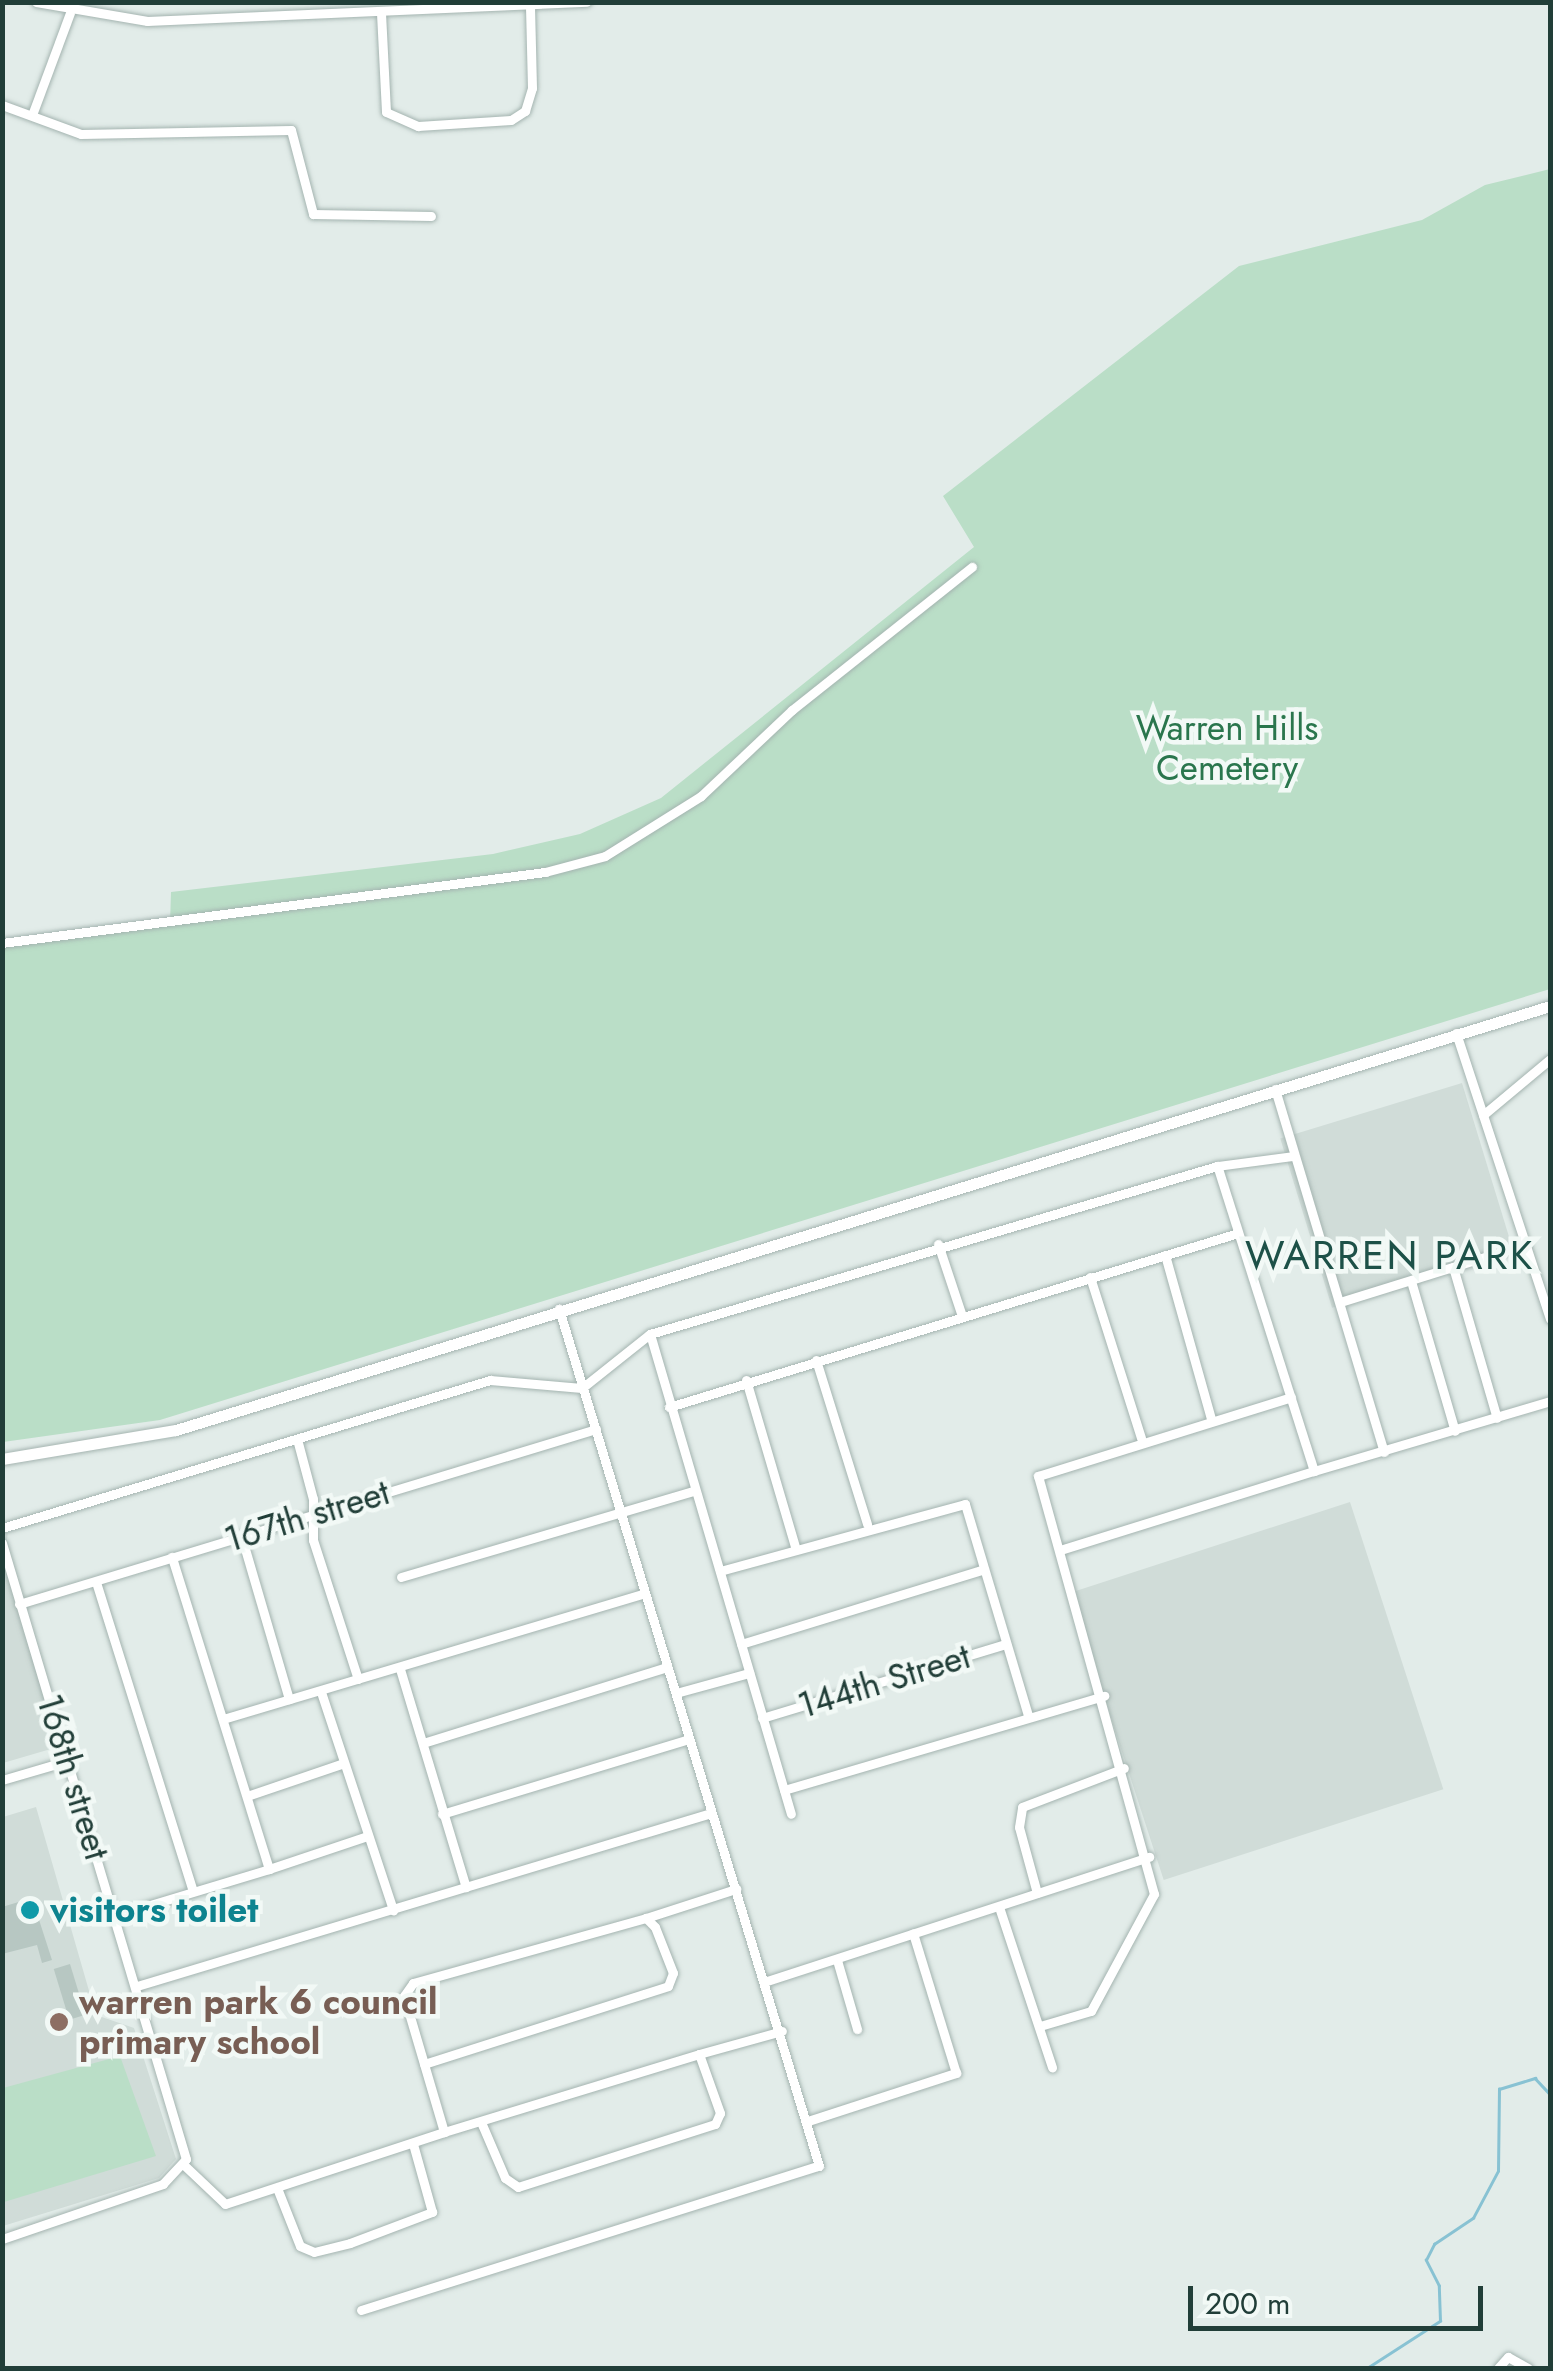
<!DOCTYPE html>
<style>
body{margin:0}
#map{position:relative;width:1553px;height:2371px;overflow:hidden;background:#e2ece9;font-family:Jost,sans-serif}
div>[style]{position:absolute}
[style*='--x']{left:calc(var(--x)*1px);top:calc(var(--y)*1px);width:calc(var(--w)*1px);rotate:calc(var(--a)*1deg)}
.built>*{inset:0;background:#d0dcd8;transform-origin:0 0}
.green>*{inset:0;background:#badec7}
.stream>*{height:2.5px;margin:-1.25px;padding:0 1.25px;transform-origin:1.25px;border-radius:1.25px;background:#88c2d3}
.building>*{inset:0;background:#b7c7c2;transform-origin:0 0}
.roads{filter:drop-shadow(0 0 2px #a4b4b0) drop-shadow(0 0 2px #a4b4b0)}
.minor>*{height:9px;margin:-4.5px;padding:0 4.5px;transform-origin:4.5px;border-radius:4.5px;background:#fff}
.tertiary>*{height:11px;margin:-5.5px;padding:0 5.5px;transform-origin:5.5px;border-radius:5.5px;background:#fff}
.dots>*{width:28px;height:28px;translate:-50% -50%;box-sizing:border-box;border:5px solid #f2f9f6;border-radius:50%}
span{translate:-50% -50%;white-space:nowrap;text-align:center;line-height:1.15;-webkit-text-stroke:9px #f2f9f6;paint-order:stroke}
.park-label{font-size:35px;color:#2a764d}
.street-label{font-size:35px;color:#213e38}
.culture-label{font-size:35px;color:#0d838f;font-weight:700}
.left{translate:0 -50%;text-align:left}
.education-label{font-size:35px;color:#785e54;font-weight:700}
.quarter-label{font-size:40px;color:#1d5148;letter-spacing:2.5px}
.frame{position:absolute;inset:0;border:5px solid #213e38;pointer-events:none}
.scale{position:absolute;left:1188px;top:2286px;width:295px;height:45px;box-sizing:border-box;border:5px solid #213e38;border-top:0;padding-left:12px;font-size:30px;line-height:35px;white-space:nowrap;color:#213e38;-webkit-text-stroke:8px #f2f9f6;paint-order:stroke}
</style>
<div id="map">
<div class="built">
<div style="left:1462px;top:1083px;width:177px;height:190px;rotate:73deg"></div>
<div style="left:1350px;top:1502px;width:302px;height:294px;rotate:72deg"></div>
<div style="clip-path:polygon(8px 1529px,5px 1561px,61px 1746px,3px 1763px,2px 1530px)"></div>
<div style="clip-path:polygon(36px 1807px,96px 2015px,134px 2028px,176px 2159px,159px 2178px,3px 2226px,3px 1817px)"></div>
</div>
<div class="green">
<div style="clip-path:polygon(1550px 169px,1550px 989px,160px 1420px,3px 1442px,2px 947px,170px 924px,171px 892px,493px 854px,580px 834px,661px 798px,974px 547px,943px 496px,1239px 266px,1422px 220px,1485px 185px)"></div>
<div style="clip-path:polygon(120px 2056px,156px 2156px,4px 2202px,3px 2088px)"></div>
</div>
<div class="stream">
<div style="--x:1367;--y:2368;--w:87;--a:-32.8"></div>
<div style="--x:1440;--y:2321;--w:35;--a:-92"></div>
<div style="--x:1439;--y:2286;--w:29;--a:-117"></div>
<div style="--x:1426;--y:2260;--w:18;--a:-63"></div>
<div style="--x:1434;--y:2244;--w:47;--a:-33.7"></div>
<div style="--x:1473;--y:2218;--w:53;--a:-62"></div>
<div style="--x:1498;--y:2171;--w:82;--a:-89.3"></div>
<div style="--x:1499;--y:2089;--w:38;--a:-17"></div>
<div style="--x:1535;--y:2078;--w:22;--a:47"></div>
</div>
<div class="building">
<div style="clip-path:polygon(32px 1898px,52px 1960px,42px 1963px,37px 1945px,2px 1954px,2px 1907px)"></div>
<div style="left:70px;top:1964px;width:53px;height:17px;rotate:73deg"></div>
</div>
<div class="roads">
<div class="minor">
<div style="--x:36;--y:2;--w:113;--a:9.7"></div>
<div style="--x:147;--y:21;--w:440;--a:-2.5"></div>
<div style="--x:381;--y:13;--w:99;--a:87.1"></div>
<div style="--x:386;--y:112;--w:35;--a:24"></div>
<div style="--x:418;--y:126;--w:93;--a:-3.7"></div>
<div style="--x:511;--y:120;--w:17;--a:-33"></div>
<div style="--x:525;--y:111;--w:24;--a:-73"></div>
<div style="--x:532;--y:88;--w:80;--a:-91.4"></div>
<div style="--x:2;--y:105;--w:84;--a:20.2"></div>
<div style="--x:81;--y:134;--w:210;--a:-1.1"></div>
<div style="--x:291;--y:130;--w:87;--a:75.3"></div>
<div style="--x:313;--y:214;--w:118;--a:1"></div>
<div style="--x:32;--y:115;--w:109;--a:-69.6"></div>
<div style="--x:2;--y:943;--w:548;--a:-7.45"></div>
<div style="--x:545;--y:872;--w:62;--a:-14.9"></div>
<div style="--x:605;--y:856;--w:113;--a:-32"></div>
<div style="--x:701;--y:796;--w:125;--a:-43.4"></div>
<div style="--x:792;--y:710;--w:230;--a:-38.5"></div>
<div style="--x:1456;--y:1033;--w:301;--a:71.8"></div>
<div style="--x:1275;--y:1089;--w:379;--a:73.3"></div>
<div style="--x:1483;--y:1115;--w:87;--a:-39.9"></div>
<div style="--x:938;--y:1244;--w:73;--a:71.6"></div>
<div style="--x:1165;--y:1255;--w:170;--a:74.3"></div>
<div style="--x:1453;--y:1267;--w:157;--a:73.8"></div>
<div style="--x:1090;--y:1277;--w:169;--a:72.4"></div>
<div style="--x:1411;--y:1281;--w:156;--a:73.7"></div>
<div style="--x:1340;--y:1302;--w:195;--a:-17.3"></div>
<div style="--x:650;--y:1334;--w:591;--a:-16.5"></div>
<div style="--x:1217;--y:1166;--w:77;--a:-7.5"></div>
<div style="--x:816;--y:1360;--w:172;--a:72.7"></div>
<div style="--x:746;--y:1380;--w:173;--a:73.6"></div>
<div style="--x:669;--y:1407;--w:595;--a:-17"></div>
<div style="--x:297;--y:1439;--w:62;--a:75.1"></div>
<div style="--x:313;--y:1499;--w:41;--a:90"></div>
<div style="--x:313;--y:1540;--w:146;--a:72.1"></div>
<div style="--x:1314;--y:1471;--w:246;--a:-16.5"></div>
<div style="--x:2;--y:1528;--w:510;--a:-16.87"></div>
<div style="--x:490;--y:1380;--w:92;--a:5"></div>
<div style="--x:582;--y:1388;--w:87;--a:-38.5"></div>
<div style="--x:650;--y:1334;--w:500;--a:73.63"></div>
<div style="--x:241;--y:1535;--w:171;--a:73.7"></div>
<div style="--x:2;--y:1543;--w:643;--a:73.37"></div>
<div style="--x:186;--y:2159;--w:34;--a:133"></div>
<div style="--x:163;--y:2184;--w:170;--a:161.1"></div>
<div style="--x:1060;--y:1550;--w:266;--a:-17.3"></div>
<div style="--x:1314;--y:1471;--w:320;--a:-107.6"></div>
<div style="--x:720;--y:1571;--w:254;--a:-15.3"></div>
<div style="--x:965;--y:1504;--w:220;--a:73.4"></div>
<div style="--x:401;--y:1577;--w:305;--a:-16.4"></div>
<div style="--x:96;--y:1582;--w:324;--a:72.6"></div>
<div style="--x:19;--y:1604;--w:603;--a:-16.87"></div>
<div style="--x:741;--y:1644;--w:252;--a:-17.1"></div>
<div style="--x:400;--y:1669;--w:228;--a:73.2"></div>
<div style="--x:321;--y:1692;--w:230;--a:71.7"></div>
<div style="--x:676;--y:1693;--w:76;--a:-15.3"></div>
<div style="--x:762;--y:1718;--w:255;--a:-16.9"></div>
<div style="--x:223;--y:1719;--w:440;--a:-16.6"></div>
<div style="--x:423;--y:1743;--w:256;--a:-17.3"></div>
<div style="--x:2;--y:1780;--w:68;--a:-16.3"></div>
<div style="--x:784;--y:1790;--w:334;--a:-16.4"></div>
<div style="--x:247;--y:1796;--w:102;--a:-18.8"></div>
<div style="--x:442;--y:1814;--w:258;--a:-16.9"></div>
<div style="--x:269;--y:1869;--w:103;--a:-18.6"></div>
<div style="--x:1037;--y:1893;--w:68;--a:-105.3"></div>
<div style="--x:1019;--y:1827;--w:20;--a:-81"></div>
<div style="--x:1022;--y:1807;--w:109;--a:-20.9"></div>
<div style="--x:999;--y:1907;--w:169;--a:71.7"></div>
<div style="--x:117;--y:1915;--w:159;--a:-16.8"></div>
<div style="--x:269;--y:1869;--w:327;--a:-107.3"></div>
<div style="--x:646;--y:1918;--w:95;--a:-17.9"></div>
<div style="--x:837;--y:1960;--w:72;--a:73.8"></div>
<div style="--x:767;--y:1981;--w:402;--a:-18"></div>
<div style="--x:137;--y:1986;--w:600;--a:-16.77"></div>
<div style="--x:1040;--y:2026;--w:53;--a:-16.4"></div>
<div style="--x:1091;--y:2011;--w:133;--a:-61.7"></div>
<div style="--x:1154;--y:1894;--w:434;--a:-105.5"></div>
<div style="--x:1038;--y:1476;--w:265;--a:-17.3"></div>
<div style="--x:699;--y:2054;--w:86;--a:-15.5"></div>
<div style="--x:424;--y:2064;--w:256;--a:-17.7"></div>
<div style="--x:668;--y:1986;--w:14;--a:-69"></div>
<div style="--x:673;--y:1973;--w:49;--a:-111.4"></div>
<div style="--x:655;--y:1927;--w:13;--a:-135"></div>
<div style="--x:646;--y:1918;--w:242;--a:164.4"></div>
<div style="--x:413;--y:1983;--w:16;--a:125"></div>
<div style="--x:404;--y:1996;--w:142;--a:73.6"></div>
<div style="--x:808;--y:2121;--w:156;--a:-18"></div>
<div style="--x:956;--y:2073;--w:146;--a:-107.1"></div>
<div style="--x:185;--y:2166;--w:55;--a:43.5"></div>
<div style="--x:225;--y:2204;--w:231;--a:-18.2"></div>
<div style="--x:444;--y:2132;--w:267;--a:-17"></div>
<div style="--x:699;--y:2054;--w:63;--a:70.4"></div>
<div style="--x:720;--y:2113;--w:12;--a:114"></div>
<div style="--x:715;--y:2124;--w:207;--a:162.3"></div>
<div style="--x:518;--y:2187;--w:16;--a:-145"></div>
<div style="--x:505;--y:2178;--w:61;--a:-113.2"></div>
<div style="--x:277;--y:2188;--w:62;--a:68.4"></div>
<div style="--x:300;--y:2246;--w:15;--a:23"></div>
<div style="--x:314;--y:2252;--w:37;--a:-14"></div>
<div style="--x:350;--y:2243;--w:88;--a:-20.7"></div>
<div style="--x:432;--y:2212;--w:71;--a:-105.6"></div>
<div style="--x:361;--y:2310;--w:480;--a:-17.5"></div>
<div style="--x:819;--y:2166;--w:896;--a:-106.88"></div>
<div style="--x:1498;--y:2368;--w:15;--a:-48"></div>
<div style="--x:1508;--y:2357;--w:23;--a:29"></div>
</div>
<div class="tertiary">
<div style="--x:2;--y:1459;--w:176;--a:-9.5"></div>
<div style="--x:176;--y:1430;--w:1438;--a:-17.15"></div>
</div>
</div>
<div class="dots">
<div style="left:30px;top:1910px;background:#0f9aa8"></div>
<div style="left:59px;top:2022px;background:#8d6e63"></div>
</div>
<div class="park-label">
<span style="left:1227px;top:748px">Warren Hills<br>Cemetery</span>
</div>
<div class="street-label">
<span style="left:307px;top:1516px;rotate:-17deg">167th street</span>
<span style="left:884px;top:1681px;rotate:-17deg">144th Street</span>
<span style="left:73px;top:1777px;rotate:73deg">168th street</span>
</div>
<div class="culture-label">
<span class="left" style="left:50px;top:1910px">visitors toilet</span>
</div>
<div class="education-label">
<span class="left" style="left:79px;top:2022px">warren park 6 council<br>primary school</span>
</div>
<div class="quarter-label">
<span style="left:1390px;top:1255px">WARREN PARK</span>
</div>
<div class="frame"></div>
<div class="scale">200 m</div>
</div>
